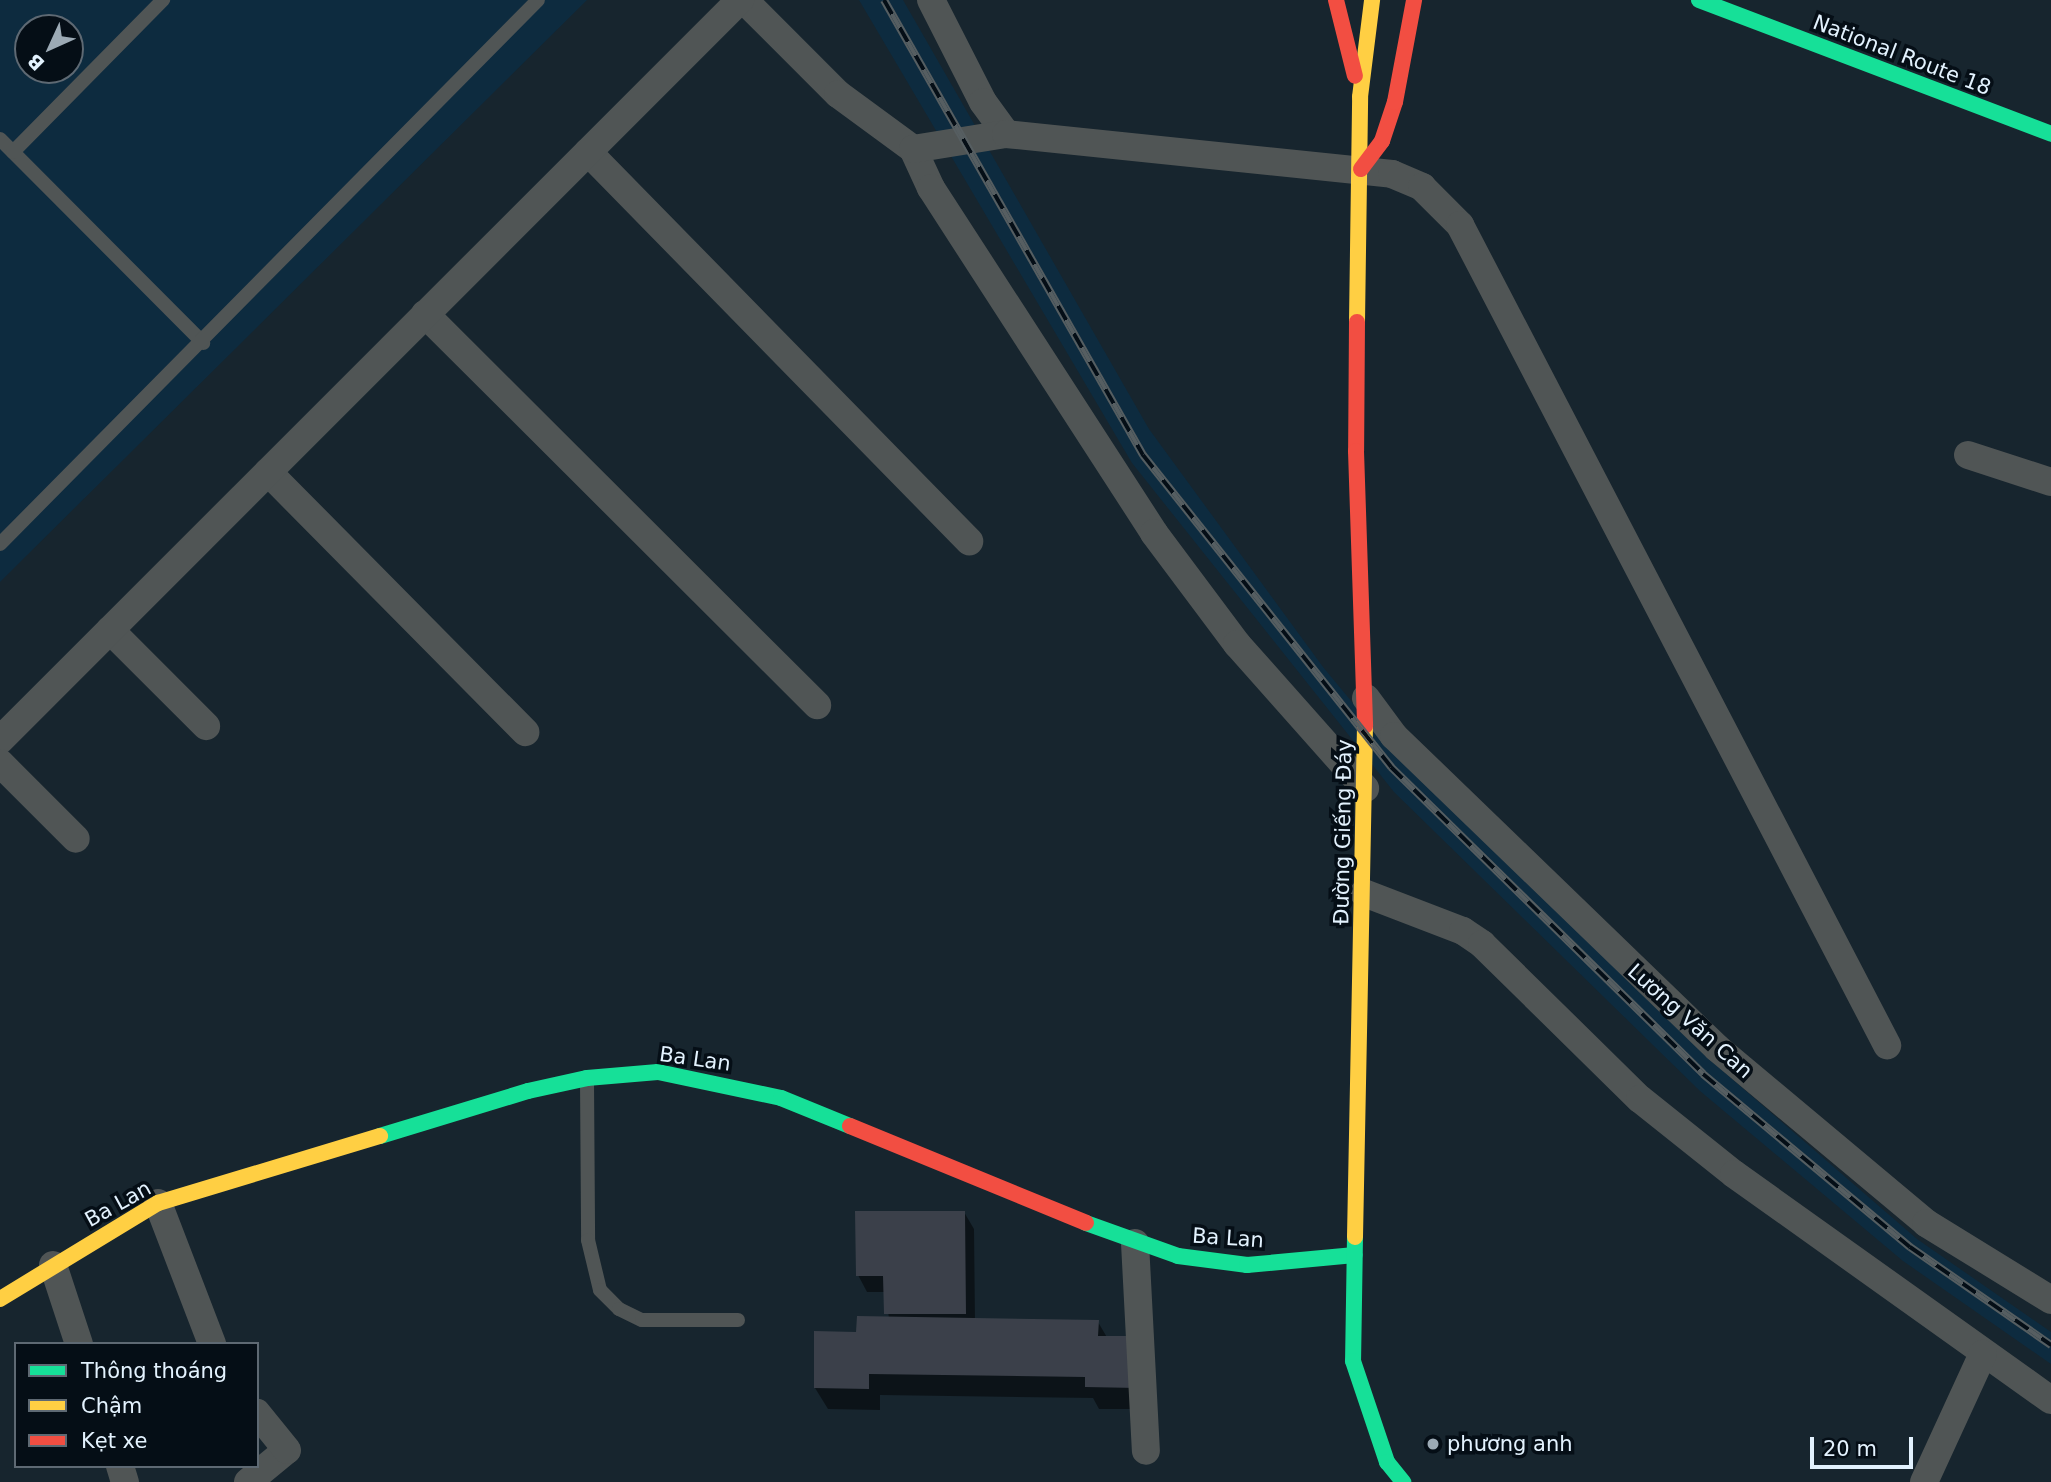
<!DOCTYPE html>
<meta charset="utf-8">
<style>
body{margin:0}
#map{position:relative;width:2051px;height:1482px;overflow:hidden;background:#17252e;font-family:"DejaVu Sans",sans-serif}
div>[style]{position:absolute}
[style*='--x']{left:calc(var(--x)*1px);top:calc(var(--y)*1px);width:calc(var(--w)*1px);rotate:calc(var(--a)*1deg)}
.built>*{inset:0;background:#0d2b3f}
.shadow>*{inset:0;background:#0007}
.building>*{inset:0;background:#3b404a}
.lane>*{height:14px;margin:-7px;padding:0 7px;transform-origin:7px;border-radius:7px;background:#505555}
.street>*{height:28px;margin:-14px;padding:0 14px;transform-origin:14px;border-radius:14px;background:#505555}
.fast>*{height:16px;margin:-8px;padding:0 8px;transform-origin:8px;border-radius:8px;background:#16e098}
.slow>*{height:16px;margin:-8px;padding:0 8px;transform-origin:8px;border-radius:8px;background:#ffcf43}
.jam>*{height:16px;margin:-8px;padding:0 8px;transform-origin:8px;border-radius:8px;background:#f24e42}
.rail>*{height:8px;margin-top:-4px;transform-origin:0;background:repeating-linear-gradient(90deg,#050e16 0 16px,#565e61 0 32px);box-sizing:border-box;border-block:2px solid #565e61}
.dots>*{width:19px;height:19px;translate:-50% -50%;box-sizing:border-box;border:4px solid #050e16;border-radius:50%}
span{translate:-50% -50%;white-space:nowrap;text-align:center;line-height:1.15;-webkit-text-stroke:7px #050e16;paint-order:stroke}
.street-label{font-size:21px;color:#e3f2fe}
.poi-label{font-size:21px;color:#e3f2fe}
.left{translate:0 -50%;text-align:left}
.legend{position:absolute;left:14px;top:1342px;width:245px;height:126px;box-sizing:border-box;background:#050e16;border:2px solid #5e6973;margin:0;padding:9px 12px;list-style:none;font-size:21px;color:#e3f2fe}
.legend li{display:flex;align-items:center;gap:14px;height:35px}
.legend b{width:35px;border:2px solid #5e6973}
.north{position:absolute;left:14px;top:14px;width:70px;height:70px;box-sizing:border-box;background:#050e16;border:2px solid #5e6973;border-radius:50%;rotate:225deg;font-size:19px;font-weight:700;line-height:28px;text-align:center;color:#e3f2fe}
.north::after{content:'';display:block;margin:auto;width:24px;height:32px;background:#9caab5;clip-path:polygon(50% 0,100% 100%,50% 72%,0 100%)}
.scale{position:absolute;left:1810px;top:1437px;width:103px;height:32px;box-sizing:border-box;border:4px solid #e3f2fe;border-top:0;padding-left:9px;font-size:21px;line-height:24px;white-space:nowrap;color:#e3f2fe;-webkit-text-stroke:5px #050e16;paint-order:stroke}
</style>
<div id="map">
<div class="built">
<div style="clip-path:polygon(evenodd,0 0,587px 0,0 582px,0 0,28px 28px,70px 28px,70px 70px,28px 70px,28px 28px)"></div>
<div style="clip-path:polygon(859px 0,903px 0,1149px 429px,1323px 667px,1400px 760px,1709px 1059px,1917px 1239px,2051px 1332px,2051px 1364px,1903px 1261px,1700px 1091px,1394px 792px,1132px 463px)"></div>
</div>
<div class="shadow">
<div style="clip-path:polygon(964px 1212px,974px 1229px,975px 1320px,1098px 1322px,1149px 1409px,1099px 1409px,1093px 1398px,880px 1395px,880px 1410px,828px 1409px,815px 1388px,858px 1334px,889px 1318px,885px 1292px,867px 1292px,858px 1275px)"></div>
</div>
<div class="building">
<div style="clip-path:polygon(855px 1211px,965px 1211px,966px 1314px,884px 1314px,883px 1276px,856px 1276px)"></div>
<div style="clip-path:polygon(857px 1316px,1099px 1320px,1098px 1336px,1137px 1336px,1137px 1388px,1085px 1387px,1085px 1377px,869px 1374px,869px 1389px,814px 1388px,814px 1331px,856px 1332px)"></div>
</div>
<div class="lane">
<div style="--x:0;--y:139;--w:288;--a:45.1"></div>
<div style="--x:13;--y:152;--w:214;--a:-45.4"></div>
<div style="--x:0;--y:544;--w:765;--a:-45.32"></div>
<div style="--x:587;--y:1081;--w:159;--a:89.6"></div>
<div style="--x:588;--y:1240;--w:51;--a:76.5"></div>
<div style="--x:600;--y:1290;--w:27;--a:45"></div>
<div style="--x:619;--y:1309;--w:25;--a:26"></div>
<div style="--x:642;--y:1320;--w:96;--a:0"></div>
</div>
<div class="street">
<div style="--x:744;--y:0;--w:133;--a:45"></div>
<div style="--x:838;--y:94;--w:93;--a:36.3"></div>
<div style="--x:913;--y:149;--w:43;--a:65.2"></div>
<div style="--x:931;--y:188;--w:411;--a:57.1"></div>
<div style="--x:1154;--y:533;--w:139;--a:53.2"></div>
<div style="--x:1237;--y:644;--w:193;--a:48.4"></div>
<div style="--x:931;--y:0;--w:114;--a:63"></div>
<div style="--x:983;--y:102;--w:39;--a:54"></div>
<div style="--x:913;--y:149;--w:94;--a:-9.2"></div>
<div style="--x:1006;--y:134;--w:388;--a:5.9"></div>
<div style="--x:1392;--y:174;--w:33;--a:23"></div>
<div style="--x:1422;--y:187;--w:54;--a:45"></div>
<div style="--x:1460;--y:225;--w:925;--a:62.49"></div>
<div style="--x:588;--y:152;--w:545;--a:45.6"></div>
<div style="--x:425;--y:314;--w:554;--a:44.93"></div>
<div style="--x:1968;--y:455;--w:87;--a:18"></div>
<div style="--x:268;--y:472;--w:366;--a:45.3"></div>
<div style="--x:110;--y:630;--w:136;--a:45"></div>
<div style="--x:1366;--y:698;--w:47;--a:53.6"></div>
<div style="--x:1394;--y:736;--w:449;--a:44"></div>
<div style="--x:1717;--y:1048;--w:273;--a:39.9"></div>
<div style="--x:1926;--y:1223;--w:147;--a:31.6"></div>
<div style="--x:0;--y:740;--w:1047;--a:-45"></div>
<div style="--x:0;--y:763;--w:107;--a:45"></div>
<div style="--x:1364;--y:893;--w:106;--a:21"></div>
<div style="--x:1463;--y:931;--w:23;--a:34"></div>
<div style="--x:1482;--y:944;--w:221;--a:44.5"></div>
<div style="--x:1640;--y:1099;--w:120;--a:38.6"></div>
<div style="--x:1734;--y:1174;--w:389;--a:35.5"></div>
<div style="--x:158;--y:1203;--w:151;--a:69"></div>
<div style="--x:1135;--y:1243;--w:208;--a:87"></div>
<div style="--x:53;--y:1265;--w:83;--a:71.8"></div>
<div style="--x:120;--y:1466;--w:17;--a:73"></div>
<div style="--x:248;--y:1482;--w:50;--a:-39.4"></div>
<div style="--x:287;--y:1450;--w:48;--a:-129"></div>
<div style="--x:1924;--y:1482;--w:141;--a:-65.3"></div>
</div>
<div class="fast">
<div style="--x:1699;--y:0;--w:377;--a:20.8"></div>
<div style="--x:380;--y:1136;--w:155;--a:-16.9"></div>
<div style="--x:528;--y:1091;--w:60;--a:-12.4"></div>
<div style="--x:587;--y:1078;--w:71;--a:-4.8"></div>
<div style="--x:658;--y:1072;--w:126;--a:11.9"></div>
<div style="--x:781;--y:1098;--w:74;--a:22.1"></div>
<div style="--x:1086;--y:1223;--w:98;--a:19.7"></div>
<div style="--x:1178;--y:1256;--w:70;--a:7.4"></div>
<div style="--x:1247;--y:1265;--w:108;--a:-5.3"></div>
<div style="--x:1355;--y:1237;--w:124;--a:90.9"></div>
<div style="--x:1353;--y:1361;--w:107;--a:71.4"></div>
<div style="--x:1387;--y:1462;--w:26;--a:51"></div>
</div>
<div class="slow">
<div style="--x:1357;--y:322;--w:225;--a:-89.2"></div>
<div style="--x:1360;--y:97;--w:98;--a:-82.9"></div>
<div style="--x:1355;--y:1237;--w:511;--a:-88.88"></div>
<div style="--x:0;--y:1299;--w:185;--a:-31.3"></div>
<div style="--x:158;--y:1203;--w:232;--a:-16.8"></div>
</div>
<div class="jam">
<div style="--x:1336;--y:0;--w:78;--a:76"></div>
<div style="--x:1361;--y:169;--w:35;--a:-53"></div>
<div style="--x:1382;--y:141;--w:41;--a:-71.6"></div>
<div style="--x:1395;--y:102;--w:104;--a:-79.4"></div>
<div style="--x:1357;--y:322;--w:129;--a:90.4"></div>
<div style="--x:1356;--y:451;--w:275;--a:88.1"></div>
<div style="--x:850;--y:1126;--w:255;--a:22.3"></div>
</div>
<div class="rail">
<div style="--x:884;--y:0;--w:524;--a:60.35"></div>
<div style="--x:1143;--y:455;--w:399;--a:51.5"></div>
<div style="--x:1391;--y:767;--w:438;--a:44.5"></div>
<div style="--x:1703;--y:1074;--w:270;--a:39.9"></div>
<div style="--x:1910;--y:1247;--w:172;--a:34.8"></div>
</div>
<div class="dots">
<div style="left:1433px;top:1444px;background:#9caab5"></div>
</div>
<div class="street-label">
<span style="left:1902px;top:55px;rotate:21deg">National Route 18</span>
<span style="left:1343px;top:832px;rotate:-89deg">Đường Giếng Đáy</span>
<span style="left:1690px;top:1021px;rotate:42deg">Lương Văn Can</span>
<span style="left:695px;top:1059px;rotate:8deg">Ba Lan</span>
<span style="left:118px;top:1204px;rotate:-29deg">Ba Lan</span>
<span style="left:1228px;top:1238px;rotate:4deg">Ba Lan</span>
</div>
<div class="poi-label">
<span class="left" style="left:1447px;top:1444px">phương anh</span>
</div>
<ul class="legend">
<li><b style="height:9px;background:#16e098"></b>Thông thoáng</li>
<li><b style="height:9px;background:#ffcf43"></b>Chậm</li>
<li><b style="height:9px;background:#f24e42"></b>Kẹt xe</li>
</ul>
<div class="north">B</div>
<div class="scale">20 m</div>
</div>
